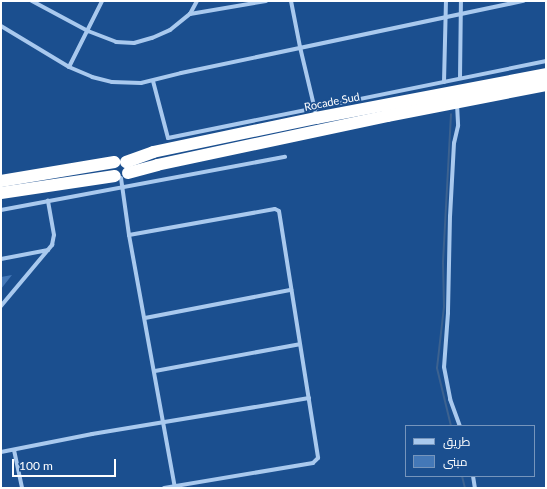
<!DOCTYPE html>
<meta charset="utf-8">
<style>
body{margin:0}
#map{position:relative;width:547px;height:489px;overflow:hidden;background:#1b4f8f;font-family:Lato,Cairo,sans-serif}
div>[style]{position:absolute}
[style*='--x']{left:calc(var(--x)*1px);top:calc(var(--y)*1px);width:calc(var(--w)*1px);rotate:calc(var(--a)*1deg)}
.stream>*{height:2px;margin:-1px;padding:0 1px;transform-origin:1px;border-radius:1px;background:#3c6290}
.building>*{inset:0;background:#4478b7}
.street>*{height:4px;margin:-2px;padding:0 2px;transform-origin:2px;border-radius:2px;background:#a9c9ee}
.highway>*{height:12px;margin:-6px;padding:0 6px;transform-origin:6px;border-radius:6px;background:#fff}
span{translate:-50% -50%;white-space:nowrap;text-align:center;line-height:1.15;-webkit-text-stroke:3.5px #1b4f8f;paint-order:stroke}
.street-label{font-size:11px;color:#fff}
.frame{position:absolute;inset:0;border:2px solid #fff;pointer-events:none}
.legend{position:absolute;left:405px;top:425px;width:130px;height:52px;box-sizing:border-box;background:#1b4f8f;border:1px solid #7695bc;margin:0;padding:5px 7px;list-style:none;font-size:12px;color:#fff}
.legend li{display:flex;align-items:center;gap:8px;height:20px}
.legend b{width:20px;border:1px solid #7695bc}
.scale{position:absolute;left:12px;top:459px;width:104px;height:18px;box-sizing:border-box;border:2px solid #fff;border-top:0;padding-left:5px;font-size:12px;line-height:14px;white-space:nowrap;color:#fff;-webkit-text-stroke:3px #1b4f8f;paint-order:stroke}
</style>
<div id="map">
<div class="stream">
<div style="--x:451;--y:426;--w:60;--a:-103.6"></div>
<div style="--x:437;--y:368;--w:61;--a:-83.5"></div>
<div style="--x:444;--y:307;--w:45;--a:-91.3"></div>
<div style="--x:443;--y:262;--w:148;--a:-86.9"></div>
<div style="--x:462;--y:476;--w:12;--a:76"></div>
</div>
<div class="building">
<div style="clip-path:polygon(12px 275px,1px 289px,1px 277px)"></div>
</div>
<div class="street">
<div style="--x:32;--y:1;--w:64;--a:28.2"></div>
<div style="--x:88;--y:31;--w:30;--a:21"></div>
<div style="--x:116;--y:42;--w:18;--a:3"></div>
<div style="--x:134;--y:43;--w:19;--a:-16"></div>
<div style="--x:152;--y:38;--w:20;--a:-24"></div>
<div style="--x:170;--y:30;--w:26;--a:-39"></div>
<div style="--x:190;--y:14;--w:15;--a:-62"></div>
<div style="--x:291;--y:1;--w:47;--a:78.9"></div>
<div style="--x:300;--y:47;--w:65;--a:76.6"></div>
<div style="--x:190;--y:14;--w:77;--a:-9.7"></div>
<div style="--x:1;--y:26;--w:79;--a:31.1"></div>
<div style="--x:69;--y:67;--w:25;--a:23"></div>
<div style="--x:92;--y:77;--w:21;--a:14"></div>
<div style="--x:112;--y:82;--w:29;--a:2"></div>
<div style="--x:141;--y:83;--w:41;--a:-14"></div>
<div style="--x:181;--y:73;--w:350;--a:-11.9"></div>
<div style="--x:69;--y:67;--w:74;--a:-63.4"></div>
<div style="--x:460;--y:78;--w:77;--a:-89.3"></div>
<div style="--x:153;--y:81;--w:59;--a:75.3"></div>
<div style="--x:168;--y:138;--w:386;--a:-11.5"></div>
<div style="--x:444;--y:82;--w:81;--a:-88.6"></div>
<div style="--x:457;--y:104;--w:22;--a:87"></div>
<div style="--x:458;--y:126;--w:17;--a:103"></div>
<div style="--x:454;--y:143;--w:73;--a:93.1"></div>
<div style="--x:450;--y:216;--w:97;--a:91.2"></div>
<div style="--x:448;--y:313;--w:54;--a:94.2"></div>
<div style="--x:444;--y:367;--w:33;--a:79"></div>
<div style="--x:450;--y:399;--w:29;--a:70"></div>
<div style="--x:121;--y:178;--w:58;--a:82"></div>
<div style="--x:129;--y:235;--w:257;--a:79.7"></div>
<div style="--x:1;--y:210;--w:289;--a:-10.6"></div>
<div style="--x:129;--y:235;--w:148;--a:-10.1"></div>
<div style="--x:275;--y:209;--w:4;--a:27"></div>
<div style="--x:279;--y:211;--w:250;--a:81"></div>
<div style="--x:318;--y:458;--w:7;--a:135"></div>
<div style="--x:313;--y:463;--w:151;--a:170.5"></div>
<div style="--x:1;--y:259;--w:48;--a:-10.8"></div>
<div style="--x:1;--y:306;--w:80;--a:-50.1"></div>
<div style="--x:52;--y:245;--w:10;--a:-79"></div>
<div style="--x:54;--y:235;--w:35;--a:-100"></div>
<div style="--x:145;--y:318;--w:149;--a:-10.9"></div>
<div style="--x:155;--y:371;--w:147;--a:-10.5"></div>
<div style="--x:14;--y:450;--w:39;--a:78"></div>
<div style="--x:1;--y:452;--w:93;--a:-11.2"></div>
<div style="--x:92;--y:434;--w:220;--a:-9.4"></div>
<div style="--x:473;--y:476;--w:12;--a:81"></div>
</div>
<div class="highway">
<div style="--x:126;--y:162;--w:29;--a:-20"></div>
<div style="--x:153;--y:152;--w:167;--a:-11.8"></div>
<div style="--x:316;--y:118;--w:234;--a:-10.8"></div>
<div style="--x:128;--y:173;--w:30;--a:-15"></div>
<div style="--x:157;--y:165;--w:235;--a:-12"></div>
<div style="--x:387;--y:116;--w:162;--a:-11"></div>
<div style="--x:1;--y:181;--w:115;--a:-9.5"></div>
<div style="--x:1;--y:193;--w:115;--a:-8.5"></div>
</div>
<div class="street-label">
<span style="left:332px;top:102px;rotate:-11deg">Rocade Sud</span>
</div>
<div class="frame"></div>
<ul class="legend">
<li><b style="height:5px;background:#a9c9ee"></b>طريق</li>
<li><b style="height:11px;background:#4478b7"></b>مبنى</li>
</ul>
<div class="scale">100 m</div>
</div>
